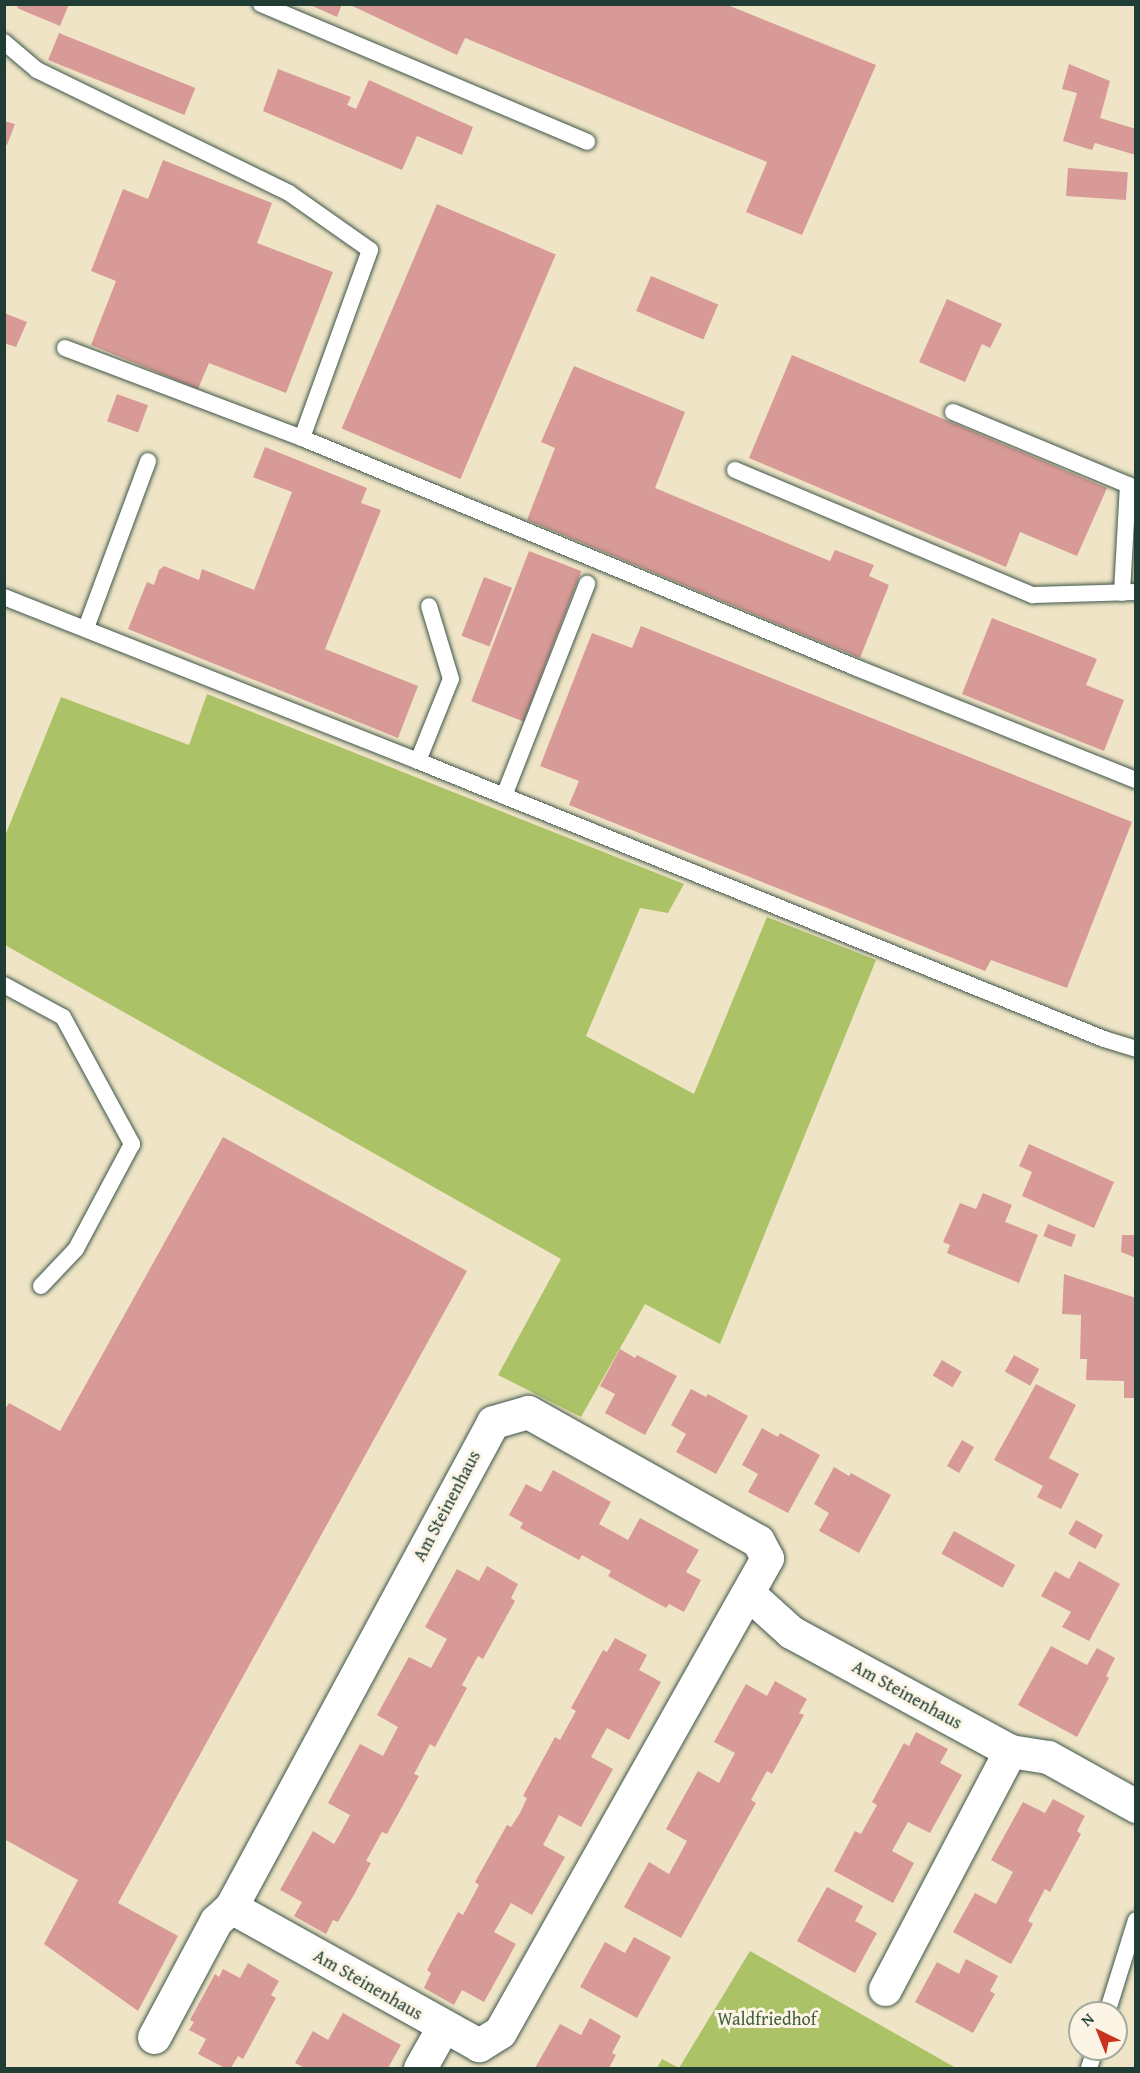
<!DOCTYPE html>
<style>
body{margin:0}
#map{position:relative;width:1140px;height:2073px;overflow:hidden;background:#efe5c6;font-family:"Gentium Book Plus",serif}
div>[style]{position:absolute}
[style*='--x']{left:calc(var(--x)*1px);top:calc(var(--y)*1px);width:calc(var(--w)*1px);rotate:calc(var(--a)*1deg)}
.green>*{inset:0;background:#acc267}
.building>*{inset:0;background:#d89a96;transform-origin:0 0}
.roads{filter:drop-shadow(0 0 2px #3e564a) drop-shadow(0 0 2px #3e564a)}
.lane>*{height:16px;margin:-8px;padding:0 8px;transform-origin:8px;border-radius:8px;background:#fff}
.street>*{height:33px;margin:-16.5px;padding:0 16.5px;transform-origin:16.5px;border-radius:16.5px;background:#fff}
span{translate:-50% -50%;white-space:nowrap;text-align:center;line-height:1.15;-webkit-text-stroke:6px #fcf5e5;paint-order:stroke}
.street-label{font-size:18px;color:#1f3d34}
.park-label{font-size:18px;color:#425e41}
.frame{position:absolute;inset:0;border:6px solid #1f3d34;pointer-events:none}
.north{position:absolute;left:1068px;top:2001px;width:60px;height:60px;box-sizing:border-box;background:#fcf5e5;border:2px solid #a4ab9e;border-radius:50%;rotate:317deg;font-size:16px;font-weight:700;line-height:24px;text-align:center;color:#1f3d34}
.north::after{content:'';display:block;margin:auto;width:21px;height:27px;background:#c8321e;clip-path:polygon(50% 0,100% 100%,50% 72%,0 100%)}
</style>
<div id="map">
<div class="green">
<div style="clip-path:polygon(207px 694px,684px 884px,668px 913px,640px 908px,586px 1036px,694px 1094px,767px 917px,876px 960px,720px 1344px,645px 1304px,581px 1417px,498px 1375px,561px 1259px,5px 945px,5px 836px,61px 697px,189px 745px)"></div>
<div style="clip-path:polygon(750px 1951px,956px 2068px,657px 2068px,662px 2059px,679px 2068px)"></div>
</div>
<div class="building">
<div style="clip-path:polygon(19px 4px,69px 4px,60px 26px,17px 8px)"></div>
<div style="clip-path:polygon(308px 4px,342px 4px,337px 17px)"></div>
<div style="clip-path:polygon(348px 4px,725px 4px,876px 65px,802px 235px,746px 212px,767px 162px,465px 38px,457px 55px)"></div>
<div style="left:59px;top:33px;width:147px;height:29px;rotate:22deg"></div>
<div style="clip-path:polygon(1069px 64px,1110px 81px,1100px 118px,1136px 129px,1136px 155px,1095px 143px,1092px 150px,1063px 141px,1077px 93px,1062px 89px)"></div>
<div style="clip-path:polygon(278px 69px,351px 97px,347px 105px,356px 109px,369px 80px,473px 127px,462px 155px,417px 136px,402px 170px,263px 111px)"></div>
<div style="clip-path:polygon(4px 121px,15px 124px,7px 145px,4px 144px)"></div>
<div style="clip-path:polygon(163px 160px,272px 203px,257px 243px,333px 272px,286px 393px,209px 363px,198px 389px,91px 345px,116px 281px,91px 271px,123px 189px,148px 199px)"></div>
<div style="left:1068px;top:168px;width:60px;height:28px;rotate:4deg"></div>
<div style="left:437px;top:204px;width:129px;height:244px;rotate:23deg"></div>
<div style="left:651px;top:276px;width:73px;height:38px;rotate:23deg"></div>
<div style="clip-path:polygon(947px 299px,1002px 324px,990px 348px,982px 344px,965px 382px,919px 362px)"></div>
<div style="clip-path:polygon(4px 313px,27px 322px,16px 347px,4px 343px)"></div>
<div style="clip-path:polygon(792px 355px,1107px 488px,1077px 556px,1020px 532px,1006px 567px,749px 458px)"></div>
<div style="clip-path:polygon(574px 366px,685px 412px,655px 488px,830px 561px,835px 550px,874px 565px,869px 576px,889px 585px,860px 658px,527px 520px,555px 448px,541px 442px)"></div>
<div style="left:117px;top:394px;width:33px;height:29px;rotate:20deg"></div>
<div style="clip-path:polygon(265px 447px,367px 488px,361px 503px,381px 510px,325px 649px,418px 686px,398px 738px,128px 629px,147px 582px,154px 585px,159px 570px,164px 566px,199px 580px,202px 569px,254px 590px,292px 492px,253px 477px)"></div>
<div style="left:529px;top:551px;width:56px;height:161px;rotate:21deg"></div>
<div style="left:484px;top:577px;width:30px;height:63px;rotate:21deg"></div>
<div style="clip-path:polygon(992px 618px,1097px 659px,1086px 685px,1124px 700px,1104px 751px,962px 694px)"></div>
<div style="clip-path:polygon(641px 626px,1132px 822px,1067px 988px,991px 960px,985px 971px,569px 805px,579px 781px,540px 766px,592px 633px,632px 648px)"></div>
<div style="clip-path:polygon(223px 1137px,467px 1271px,118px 1903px,178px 1936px,138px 2011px,44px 1944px,78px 1880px,4px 1839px,4px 1411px,9px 1403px,60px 1431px)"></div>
<div style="clip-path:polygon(1029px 1144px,1114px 1182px,1094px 1228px,1022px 1196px,1032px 1172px,1019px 1166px)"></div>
<div style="clip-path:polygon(983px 1193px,1012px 1205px,1005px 1222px,1038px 1235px,1019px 1283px,947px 1253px,950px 1245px,943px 1242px,960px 1203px,976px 1209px)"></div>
<div style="left:1048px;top:1224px;width:30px;height:13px;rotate:21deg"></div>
<div style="clip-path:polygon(1122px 1235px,1136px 1235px,1136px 1258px,1121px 1252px)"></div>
<div style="clip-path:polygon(1064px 1274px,1136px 1298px,1136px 1398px,1124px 1398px,1124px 1381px,1086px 1380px,1087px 1359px,1080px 1359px,1081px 1315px,1062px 1314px)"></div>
<div style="clip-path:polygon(620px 1349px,635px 1358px,637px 1355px,677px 1376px,645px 1435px,605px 1413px,615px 1394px,600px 1386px)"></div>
<div style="left:1014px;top:1355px;width:29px;height:19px;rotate:29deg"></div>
<div style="left:942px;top:1360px;width:23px;height:18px;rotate:31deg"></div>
<div style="clip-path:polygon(1036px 1384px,1076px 1405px,1049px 1458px,1079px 1474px,1061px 1509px,1037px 1497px,1043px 1486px,994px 1460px)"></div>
<div style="clip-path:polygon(691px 1389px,706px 1397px,708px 1394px,748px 1416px,716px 1474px,676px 1452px,686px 1434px,671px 1425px)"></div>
<div style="clip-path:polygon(762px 1428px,778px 1437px,780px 1433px,820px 1455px,788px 1513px,748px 1492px,758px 1474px,742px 1465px)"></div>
<div style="left:962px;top:1440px;width:14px;height:30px;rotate:30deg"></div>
<div style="clip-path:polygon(834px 1467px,849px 1476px,851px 1473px,891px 1495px,859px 1553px,819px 1531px,829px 1513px,814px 1504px)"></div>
<div style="clip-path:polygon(553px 1470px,611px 1502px,599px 1524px,628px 1540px,640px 1518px,699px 1550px,686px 1572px,701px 1580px,684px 1612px,669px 1604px,666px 1608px,608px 1576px,611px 1571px,596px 1563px,582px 1555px,579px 1560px,520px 1528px,523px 1523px,509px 1515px,526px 1484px,541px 1492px)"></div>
<div style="left:1076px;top:1520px;width:31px;height:16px;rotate:29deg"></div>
<div style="left:954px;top:1531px;width:70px;height:26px;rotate:29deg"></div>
<div style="clip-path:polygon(1079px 1561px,1120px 1584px,1089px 1641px,1062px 1627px,1071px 1612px,1041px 1596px,1055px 1571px,1069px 1579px)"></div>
<div style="clip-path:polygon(487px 1566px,518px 1584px,511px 1598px,515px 1601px,483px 1659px,478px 1656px,462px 1685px,467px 1688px,435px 1747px,430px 1744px,414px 1774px,419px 1776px,387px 1834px,382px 1832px,366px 1861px,371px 1863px,355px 1893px,338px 1922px,333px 1920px,326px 1934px,294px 1916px,302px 1902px,280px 1890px,313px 1831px,334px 1844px,342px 1830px,350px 1815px,328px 1803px,360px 1744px,383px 1756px,398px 1727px,377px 1715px,409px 1657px,431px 1668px,447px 1639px,425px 1627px,457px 1569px,479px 1581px)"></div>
<div style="clip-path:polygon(615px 1638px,647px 1655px,639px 1670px,661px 1682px,629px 1740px,607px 1728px,591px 1757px,613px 1769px,581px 1827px,559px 1815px,543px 1845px,565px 1857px,532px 1915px,511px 1903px,494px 1932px,516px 1944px,484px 2002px,462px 1990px,454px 2005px,424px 1988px,431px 1973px,427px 1970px,458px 1912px,463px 1915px,479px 1885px,475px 1882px,507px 1825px,511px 1827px,520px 1813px,527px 1798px,523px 1796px,555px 1737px,560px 1740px,576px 1711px,571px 1708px,603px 1650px,607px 1652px)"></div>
<div style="clip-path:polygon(1051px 1646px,1087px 1665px,1097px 1648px,1115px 1658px,1106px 1676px,1109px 1678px,1077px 1737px,1018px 1705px)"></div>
<div style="clip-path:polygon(775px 1681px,807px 1699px,799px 1713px,804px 1715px,772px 1774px,767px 1771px,759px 1785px,751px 1800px,756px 1803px,681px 1938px,624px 1907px,649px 1862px,669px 1874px,679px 1856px,687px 1841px,666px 1829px,698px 1771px,719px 1783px,735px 1753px,714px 1742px,746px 1684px,767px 1696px)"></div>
<div style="clip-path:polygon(916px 1732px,948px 1749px,940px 1763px,962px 1775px,930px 1833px,908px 1822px,892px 1851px,914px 1863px,893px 1903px,834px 1871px,855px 1831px,861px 1834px,877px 1805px,872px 1802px,904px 1743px,909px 1746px)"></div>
<div style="clip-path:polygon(1053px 1799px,1085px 1816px,1077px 1831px,1081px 1834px,1050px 1892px,1045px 1889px,1028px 1921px,1033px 1924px,1011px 1964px,953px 1932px,975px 1893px,996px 1904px,1013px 1872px,991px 1860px,1023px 1802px,1045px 1813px)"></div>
<div style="clip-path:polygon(827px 1887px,863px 1906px,855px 1921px,877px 1933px,855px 1973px,797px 1941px)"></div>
<div style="clip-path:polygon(634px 1937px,671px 1957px,637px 2018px,580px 1987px,605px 1942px,625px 1953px)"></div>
<div style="clip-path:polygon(966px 1959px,998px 1976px,990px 1991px,995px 1994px,973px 2033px,915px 2002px,937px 1962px,959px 1974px)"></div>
<div style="clip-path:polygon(248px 1963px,279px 1981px,271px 1995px,276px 1998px,243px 2059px,238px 2056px,231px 2068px,225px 2068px,198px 2054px,206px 2039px,189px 2030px,194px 2022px,190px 2020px,215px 1974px,219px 1977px,223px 1969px,240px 1978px)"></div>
<div style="clip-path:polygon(343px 2013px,401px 2045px,388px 2068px,305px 2068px,295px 2063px,313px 2031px,328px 2040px)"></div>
<div style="clip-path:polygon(590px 2018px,621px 2036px,612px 2053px,616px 2055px,609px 2068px,535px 2068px,560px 2024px,581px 2035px)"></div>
</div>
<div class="roads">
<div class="lane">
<div style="--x:261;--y:4;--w:354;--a:22.9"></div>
<div style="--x:4;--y:42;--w:43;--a:40.3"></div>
<div style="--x:37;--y:70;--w:280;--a:26"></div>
<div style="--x:289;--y:193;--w:99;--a:35.1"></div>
<div style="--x:370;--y:250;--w:200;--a:109.9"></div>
<div style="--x:65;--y:348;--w:254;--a:20.8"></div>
<div style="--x:302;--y:438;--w:601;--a:22.51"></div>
<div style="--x:857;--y:668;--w:301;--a:21.9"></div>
<div style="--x:953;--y:412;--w:190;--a:22.6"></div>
<div style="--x:1128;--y:485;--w:108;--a:93.2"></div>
<div style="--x:735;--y:470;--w:323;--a:22.8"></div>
<div style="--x:1033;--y:595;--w:103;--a:-1.7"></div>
<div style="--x:4;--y:597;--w:445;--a:21.6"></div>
<div style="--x:418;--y:761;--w:88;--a:-68.1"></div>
<div style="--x:451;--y:679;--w:76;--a:-106.8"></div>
<div style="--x:86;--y:628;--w:178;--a:-69.6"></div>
<div style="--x:418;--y:761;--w:740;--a:22.06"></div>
<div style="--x:1104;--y:1039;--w:34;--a:17"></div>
<div style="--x:504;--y:796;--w:228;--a:-68.6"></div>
<div style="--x:4;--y:985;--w:67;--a:28.5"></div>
<div style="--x:63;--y:1017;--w:145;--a:61.5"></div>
<div style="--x:132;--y:1144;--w:119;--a:118.1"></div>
<div style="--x:76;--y:1249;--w:51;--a:133.4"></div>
<div style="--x:1107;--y:2013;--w:97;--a:-72.7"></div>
<div style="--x:1089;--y:2068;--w:20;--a:-72"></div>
</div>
<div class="street">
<div style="--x:528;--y:1412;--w:264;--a:29.3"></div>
<div style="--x:758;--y:1541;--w:19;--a:62"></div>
<div style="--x:767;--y:1558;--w:544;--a:119.39"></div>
<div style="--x:500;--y:2032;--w:25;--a:148"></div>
<div style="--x:479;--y:2045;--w:284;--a:-150.9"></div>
<div style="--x:231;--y:1907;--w:551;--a:-61.62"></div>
<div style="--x:493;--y:1422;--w:36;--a:-16"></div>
<div style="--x:749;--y:1594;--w:57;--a:42.1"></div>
<div style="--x:791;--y:1632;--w:249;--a:28.5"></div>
<div style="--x:1010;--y:1751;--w:38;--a:9"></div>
<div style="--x:1048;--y:1757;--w:101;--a:29.1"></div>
<div style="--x:885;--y:1989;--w:269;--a:-62.3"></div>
<div style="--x:154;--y:2037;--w:132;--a:-61.9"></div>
<div style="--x:216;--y:1921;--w:21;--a:-43"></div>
<div style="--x:420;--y:2068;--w:47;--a:-60.7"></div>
</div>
</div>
<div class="street-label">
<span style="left:447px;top:1506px;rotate:-62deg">Am Steinenhaus</span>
<span style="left:907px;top:1695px;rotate:29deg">Am Steinenhaus</span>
<span style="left:368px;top:1985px;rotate:30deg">Am Steinenhaus</span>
</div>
<div class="park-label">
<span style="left:767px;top:2019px">Waldfriedhof</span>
</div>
<div class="frame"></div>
<div class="north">N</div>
</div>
